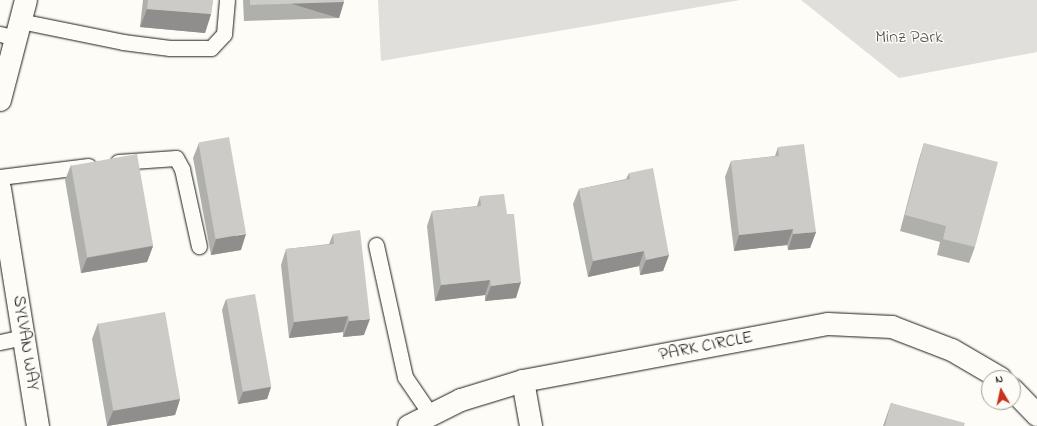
<!DOCTYPE html>
<style>
body{margin:0}
#map{position:relative;width:1037px;height:426px;overflow:hidden;background:#fdfcf7;font-family:"Indie Flower",sans-serif}
div>[style]{position:absolute}
[style*='--x']{left:calc(var(--x)*1px);top:calc(var(--y)*1px);width:calc(var(--w)*1px);rotate:calc(var(--a)*1deg)}
.green>*{inset:0;background:#e0dfdb}
.roads{filter:drop-shadow(0 0 1px #1c1c1c) drop-shadow(0 0 1px #1c1c1c)}
.lane>*{height:15px;margin:-7.5px;padding:0 7.5px;transform-origin:7.5px;border-radius:7.5px;background:#fdfcf7}
.street>*{height:22px;margin:-11px;padding:0 11px;transform-origin:11px;border-radius:11px;background:#fdfcf7}
.wall>*{inset:0;background:#afafac}
.shaded-wall>*{inset:0;background:#8f8e8c;transform-origin:0 0}
.building>*{inset:0;background:#cccbc8;transform-origin:0 0}
span{translate:-50% -50%;white-space:nowrap;text-align:center;line-height:1.15;-webkit-text-stroke:3px #fdfcf7;paint-order:stroke}
.park-label{font-size:18px;color:#575655}
.street-label{font-size:18px;color:#1c1c1c}
.north{position:absolute;left:981px;top:370px;width:40px;height:40px;box-sizing:border-box;background:#fdfcf7;border:1px solid #a3a29f;border-radius:50%;rotate:351deg;font-size:11px;font-weight:700;line-height:16px;text-align:center;color:#1c1c1c}
.north::after{content:'';display:block;margin:auto;width:14px;height:18px;background:#c8321e;clip-path:polygon(50% 0,100% 100%,50% 72%,0 100%)}
</style>
<div id="map">
<div class="green">
<div style="clip-path:polygon(378px 0,740px 0,381px 61px)"></div>
<div style="clip-path:polygon(801px 0,1037px 0,1037px 52px,899px 78px)"></div>
</div>
<div class="roads">
<div class="lane">
<div style="--x:20;--y:21;--w:105;--a:11.5"></div>
<div style="--x:123;--y:42;--w:47;--a:7.3"></div>
<div style="--x:170;--y:48;--w:41;--a:0"></div>
<div style="--x:211;--y:48;--w:19;--a:-47"></div>
<div style="--x:224;--y:34;--w:34;--a:-85"></div>
<div style="--x:0;--y:34;--w:16;--a:14"></div>
<div style="--x:118;--y:162;--w:58;--a:-3.9"></div>
<div style="--x:176;--y:158;--w:13;--a:61"></div>
<div style="--x:182;--y:169;--w:79;--a:77.6"></div>
<div style="--x:0;--y:177;--w:89;--a:-7.1"></div>
<div style="--x:376;--y:245;--w:135;--a:77.6"></div>
<div style="--x:405;--y:377;--w:46;--a:55.6"></div>
<div style="--x:0;--y:342;--w:25;--a:-12"></div>
</div>
<div class="street">
<div style="--x:0;--y:100;--w:103;--a:-75.4"></div>
<div style="--x:0;--y:189;--w:240;--a:80.9"></div>
<div style="--x:523;--y:381;--w:46;--a:79.9"></div>
<div style="--x:1013;--y:390;--w:35;--a:46"></div>
<div style="--x:409;--y:426;--w:58;--a:-26.6"></div>
<div style="--x:461;--y:400;--w:65;--a:-17"></div>
<div style="--x:523;--y:381;--w:310;--a:-10.6"></div>
<div style="--x:828;--y:324;--w:64;--a:2.7"></div>
<div style="--x:892;--y:327;--w:64;--a:21"></div>
<div style="--x:952;--y:350;--w:56;--a:30.3"></div>
</div>
</div>
<div class="wall">
<div style="clip-path:polygon(143px 0,213px 0,211px 14px,205px 33px,140px 27px)"></div>
<div style="clip-path:polygon(243px 0,344px 0,339px 18px,244px 21px)"></div>
<div style="clip-path:polygon(199px 143px,241px 250px,211px 255px,193px 158px)"></div>
<div style="clip-path:polygon(924px 143px,975px 247px,969px 263px,937px 255px,940px 242px,900px 231px,919px 159px)"></div>
<div style="clip-path:polygon(778px 147px,816px 232px,810px 248px,788px 250px,787px 245px,734px 251px,725px 177px,731px 161px,775px 156px)"></div>
<div style="clip-path:polygon(71px 165px,153px 246px,147px 262px,81px 273px,65px 180px)"></div>
<div style="clip-path:polygon(629px 173px,669px 255px,663px 271px,640px 275px,639px 266px,588px 277px,573px 204px,579px 189px,626px 179px)"></div>
<div style="clip-path:polygon(480px 196px,516px 298px,485px 301px,485px 295px,435px 301px,427px 226px,432px 211px,477px 206px)"></div>
<div style="clip-path:polygon(333px 234px,364px 335px,343px 337px,343px 332px,289px 338px,281px 265px,286px 249px,329px 244px)"></div>
<div style="clip-path:polygon(226px 299px,271px 387px,267px 399px,238px 404px,222px 310px)"></div>
<div style="clip-path:polygon(98px 323px,180px 399px,175px 415px,107px 426px,92px 339px)"></div>
<div style="clip-path:polygon(891px 403px,964px 426px,883px 426px)"></div>
</div>
<div class="shaded-wall">
<div style="left:344px;top:2px;width:17px;height:94px;rotate:107deg"></div>
<div style="clip-path:polygon(147px 9px,211px 14px,205px 33px,140px 27px)"></div>
<div style="clip-path:polygon(793px 229px,787px 245px,734px 251px,739px 235px)"></div>
<div style="clip-path:polygon(816px 232px,810px 248px,788px 250px,793px 234px)"></div>
<div style="clip-path:polygon(246px 234px,241px 250px,211px 255px,216px 239px)"></div>
<div style="clip-path:polygon(153px 246px,147px 262px,81px 273px,87px 258px)"></div>
<div style="clip-path:polygon(644px 251px,639px 266px,588px 277px,593px 261px)"></div>
<div style="clip-path:polygon(669px 255px,663px 271px,640px 275px,646px 260px)"></div>
<div style="clip-path:polygon(490px 280px,485px 295px,435px 301px,441px 285px)"></div>
<div style="clip-path:polygon(521px 282px,516px 298px,485px 301px,491px 286px)"></div>
<div style="clip-path:polygon(348px 316px,343px 332px,289px 338px,294px 322px)"></div>
<div style="clip-path:polygon(370px 319px,364px 335px,343px 337px,349px 321px)"></div>
<div style="clip-path:polygon(271px 387px,267px 399px,238px 404px,243px 392px)"></div>
<div style="clip-path:polygon(180px 399px,175px 415px,107px 426px,113px 411px)"></div>
</div>
<div class="building">
<div style="clip-path:polygon(148px 0,213px 0,211px 14px,147px 9px)"></div>
<div style="clip-path:polygon(250px 0,344px 0,344px 2px,250px 5px)"></div>
<div style="left:229px;top:137px;width:98px;height:31px;rotate:80deg"></div>
<div style="clip-path:polygon(924px 143px,998px 162px,975px 247px,943px 239px,946px 226px,905px 215px)"></div>
<div style="clip-path:polygon(804px 144px,816px 232px,793px 234px,793px 229px,739px 235px,731px 161px,779px 156px,778px 147px)"></div>
<div style="left:137px;top:154px;width:93px;height:67px;rotate:80deg"></div>
<div style="clip-path:polygon(653px 168px,669px 255px,646px 260px,644px 251px,593px 261px,579px 189px,630px 179px,629px 173px)"></div>
<div style="clip-path:polygon(504px 194px,507px 214px,514px 214px,521px 282px,491px 286px,490px 280px,441px 285px,432px 211px,481px 206px,480px 196px)"></div>
<div style="clip-path:polygon(360px 230px,370px 319px,349px 321px,348px 316px,294px 322px,286px 249px,334px 244px,333px 234px)"></div>
<div style="left:255px;top:294px;width:94px;height:29px;rotate:80deg"></div>
<div style="left:165px;top:312px;width:88px;height:68px;rotate:80deg"></div>
<div style="clip-path:polygon(891px 403px,965px 423px,964px 426px,885px 426px)"></div>
</div>
<div class="park-label">
<span style="left:909px;top:38px">Minz Park</span>
</div>
<div class="street-label">
<span style="left:25px;top:343px;rotate:81deg">SYLVAN WAY</span>
<span style="left:706px;top:347px;rotate:-11deg">PARK CIRCLE</span>
</div>
<div class="north">N</div>
</div>
